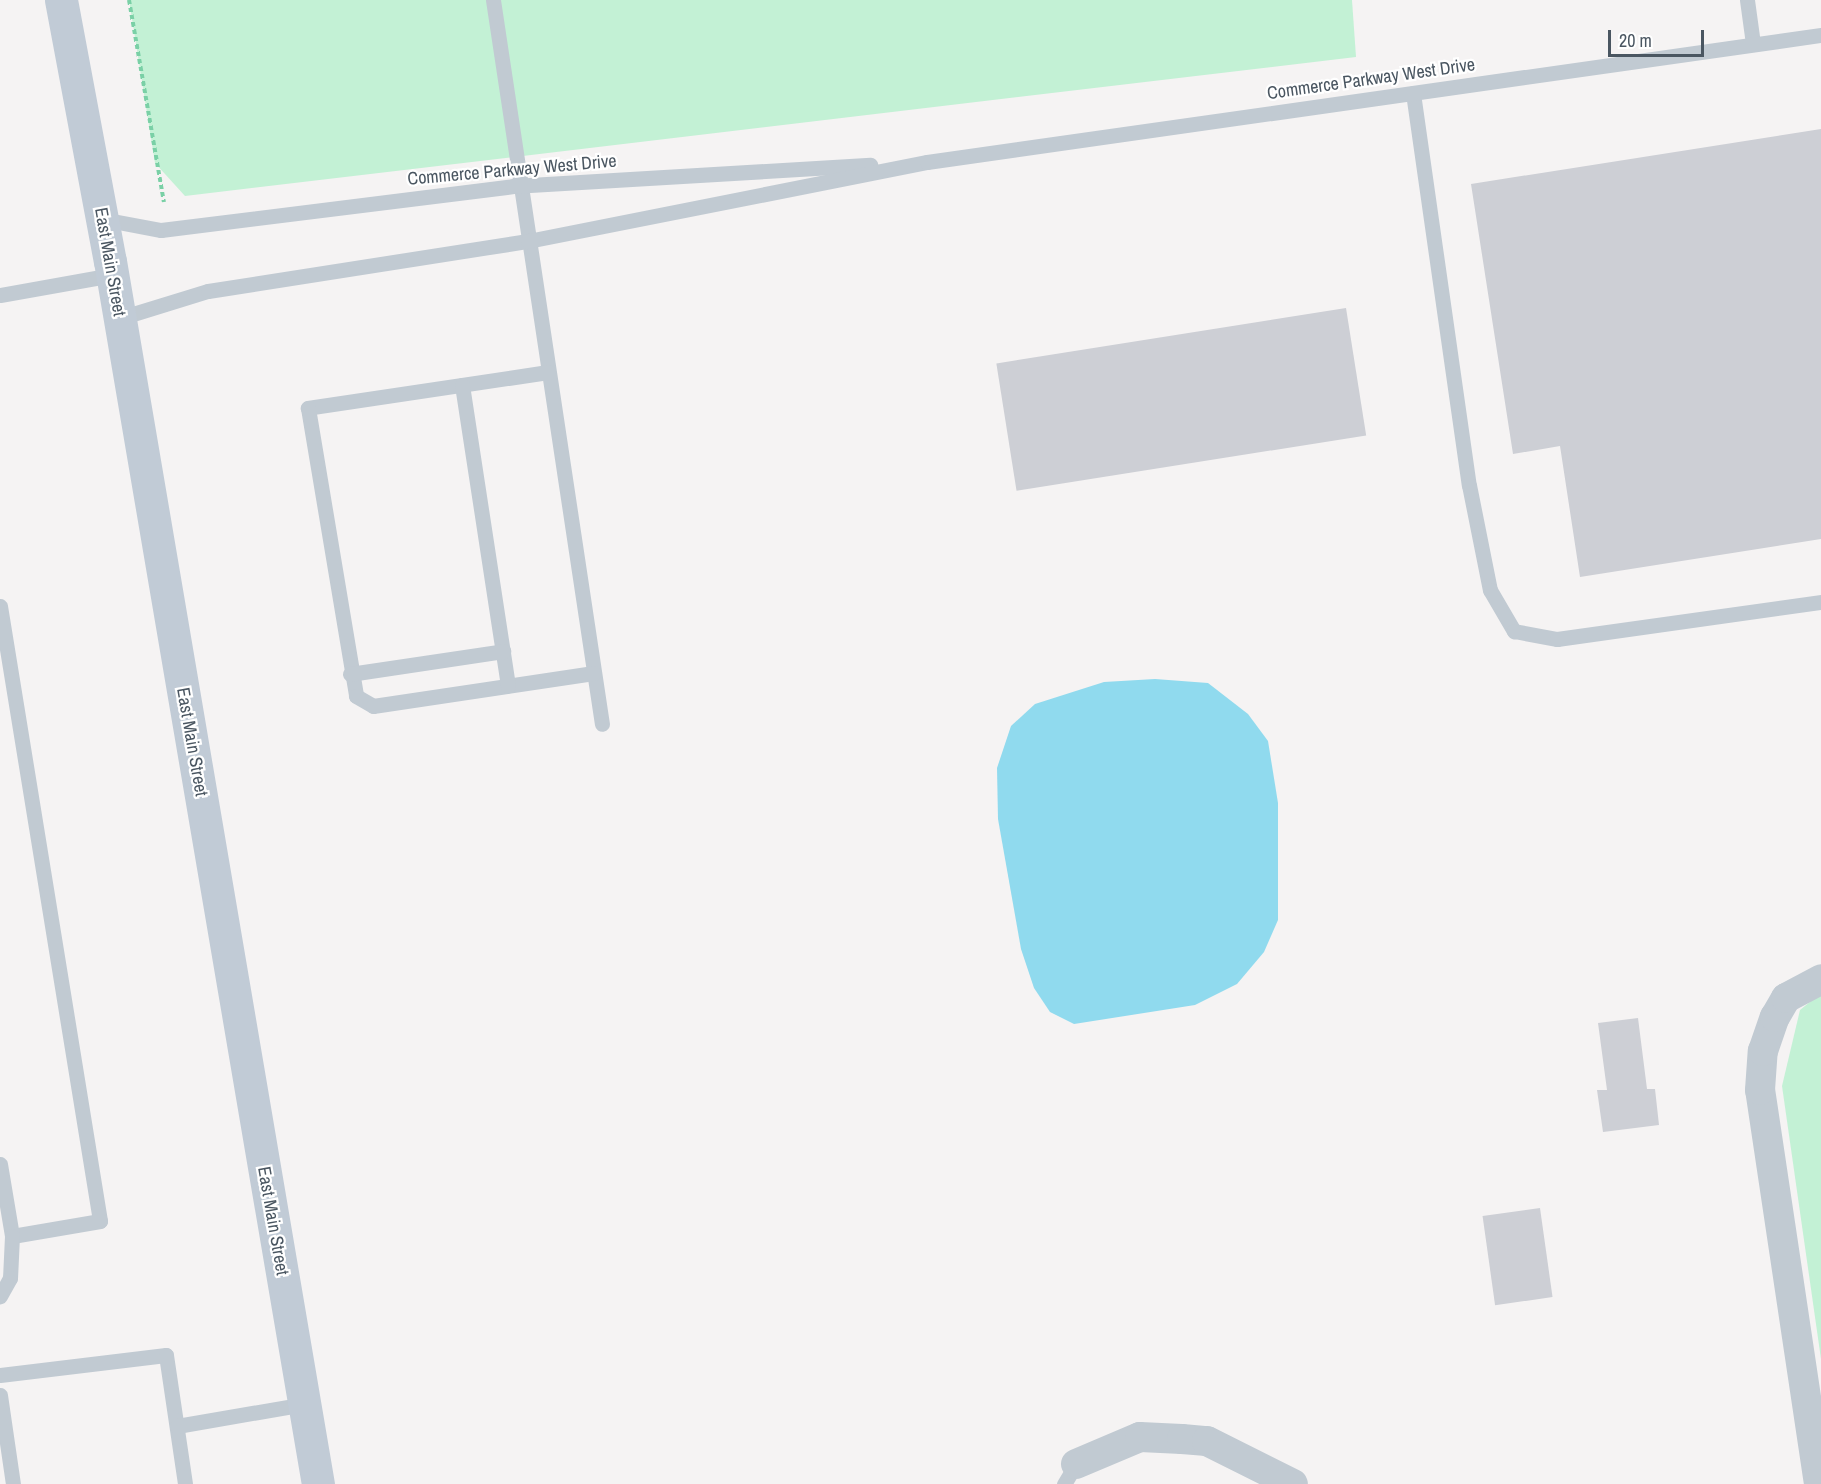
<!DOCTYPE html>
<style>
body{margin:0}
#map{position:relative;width:1821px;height:1484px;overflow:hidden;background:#f5f3f3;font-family:"Archivo Narrow",sans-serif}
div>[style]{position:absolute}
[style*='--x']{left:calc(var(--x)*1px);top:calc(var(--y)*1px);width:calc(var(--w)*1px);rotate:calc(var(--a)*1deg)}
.green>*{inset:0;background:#c3f1d5}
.water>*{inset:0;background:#90daee}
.building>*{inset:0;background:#cdcfd5;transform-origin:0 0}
.path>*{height:4px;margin-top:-2px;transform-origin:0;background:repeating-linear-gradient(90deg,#7ad0a6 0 4.5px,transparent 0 7.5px)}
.service>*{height:15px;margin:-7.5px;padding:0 7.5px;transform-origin:7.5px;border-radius:7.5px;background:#c1cad2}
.minor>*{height:30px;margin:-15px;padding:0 15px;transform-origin:15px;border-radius:15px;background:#c1cad2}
.secondary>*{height:33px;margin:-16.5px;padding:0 16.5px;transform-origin:16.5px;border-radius:16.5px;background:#c1cbd6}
span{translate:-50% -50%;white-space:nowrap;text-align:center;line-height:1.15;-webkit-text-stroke:4.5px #fff;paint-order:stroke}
.street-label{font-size:18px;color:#4a5661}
.scale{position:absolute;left:1608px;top:30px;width:96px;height:27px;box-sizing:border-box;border:3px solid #4a5661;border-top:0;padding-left:8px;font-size:18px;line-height:21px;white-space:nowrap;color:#4a5661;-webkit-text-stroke:4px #fff;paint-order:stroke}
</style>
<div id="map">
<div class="green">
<div style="clip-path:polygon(129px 0,1352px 0,1356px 57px,185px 196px,155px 163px)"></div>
<div style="clip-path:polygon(1821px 993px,1821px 1359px,1782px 1086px,1800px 1010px)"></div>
</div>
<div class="water">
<div style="clip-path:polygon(1155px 679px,1208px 683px,1248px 714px,1268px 741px,1278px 803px,1278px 920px,1264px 952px,1237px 984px,1195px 1005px,1074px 1024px,1050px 1012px,1034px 988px,1021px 949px,998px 819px,997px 768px,1011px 726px,1035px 704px,1104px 682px)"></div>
</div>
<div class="building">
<div style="clip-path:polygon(1821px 129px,1821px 539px,1580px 577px,1560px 446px,1513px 454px,1471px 184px)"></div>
<div style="left:1346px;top:308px;width:129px;height:354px;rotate:81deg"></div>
<div style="clip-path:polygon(1638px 1018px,1647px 1089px,1655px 1089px,1659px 1125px,1603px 1132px,1597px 1090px,1607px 1090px,1598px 1023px)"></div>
<div style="left:1540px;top:1208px;width:90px;height:58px;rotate:82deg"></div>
</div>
<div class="path">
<div style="--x:129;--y:0;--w:205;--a:80.2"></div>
</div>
<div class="service">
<div style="--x:493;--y:0;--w:732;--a:81.44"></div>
<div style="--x:1747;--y:0;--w:44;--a:82.2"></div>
<div style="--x:1413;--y:93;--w:396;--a:81.9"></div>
<div style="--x:1469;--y:485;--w:107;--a:78.7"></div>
<div style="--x:1490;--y:590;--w:48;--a:59.7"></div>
<div style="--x:1514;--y:631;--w:44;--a:10.5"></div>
<div style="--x:1557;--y:639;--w:267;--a:-8"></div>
<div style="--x:102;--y:219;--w:60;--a:10.6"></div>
<div style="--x:161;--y:230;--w:355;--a:-7.1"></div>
<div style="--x:513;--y:186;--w:358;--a:-3.4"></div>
<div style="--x:0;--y:295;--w:114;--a:-10.1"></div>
<div style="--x:120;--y:318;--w:92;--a:-17.1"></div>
<div style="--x:208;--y:291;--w:324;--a:-8.9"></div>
<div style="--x:528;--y:241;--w:407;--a:-11.2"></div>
<div style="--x:927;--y:162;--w:903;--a:-8.09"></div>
<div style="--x:548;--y:372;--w:243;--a:171.5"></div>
<div style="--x:308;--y:408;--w:292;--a:80.5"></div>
<div style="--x:356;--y:696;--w:20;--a:30"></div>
<div style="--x:373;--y:706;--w:223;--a:-8.5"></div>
<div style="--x:462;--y:385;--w:304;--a:81.3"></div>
<div style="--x:0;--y:606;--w:623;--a:80.76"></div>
<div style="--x:100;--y:1221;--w:89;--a:170.3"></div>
<div style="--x:350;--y:674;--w:155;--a:-8.5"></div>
<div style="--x:0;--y:1164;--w:73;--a:80.5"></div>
<div style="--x:12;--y:1236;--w:42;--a:92.7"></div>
<div style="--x:10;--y:1278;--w:21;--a:119"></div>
<div style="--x:0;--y:1375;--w:167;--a:-6.9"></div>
<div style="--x:166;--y:1355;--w:130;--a:81.6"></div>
<div style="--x:0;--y:1395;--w:90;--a:81.7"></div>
<div style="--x:177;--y:1426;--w:129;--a:-9.8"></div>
<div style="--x:1064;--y:1484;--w:23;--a:-59"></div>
</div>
<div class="minor">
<div style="--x:1076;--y:1464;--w:69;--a:-22.9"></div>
<div style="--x:1140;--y:1437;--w:42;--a:2.7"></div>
<div style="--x:1182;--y:1439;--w:25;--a:5"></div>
<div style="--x:1207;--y:1441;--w:96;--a:26.6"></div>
<div style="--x:1819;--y:1484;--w:398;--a:-98.5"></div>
<div style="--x:1760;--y:1090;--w:39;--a:-86"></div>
<div style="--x:1763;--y:1051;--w:36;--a:-71"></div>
<div style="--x:1775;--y:1017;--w:22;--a:-60"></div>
<div style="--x:1786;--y:998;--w:40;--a:-28"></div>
</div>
<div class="secondary">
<div style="--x:61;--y:0;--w:266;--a:79.4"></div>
<div style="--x:110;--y:261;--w:1241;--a:80.35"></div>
</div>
<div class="street-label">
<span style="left:1371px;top:79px;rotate:-8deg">Commerce Parkway West Drive</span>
<span style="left:512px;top:170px;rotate:-5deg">Commerce Parkway West Drive</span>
<span style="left:110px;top:262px;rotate:80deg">East Main Street</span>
<span style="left:192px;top:742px;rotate:80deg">East Main Street</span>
<span style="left:273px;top:1221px;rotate:80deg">East Main Street</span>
</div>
<div class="scale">20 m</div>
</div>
